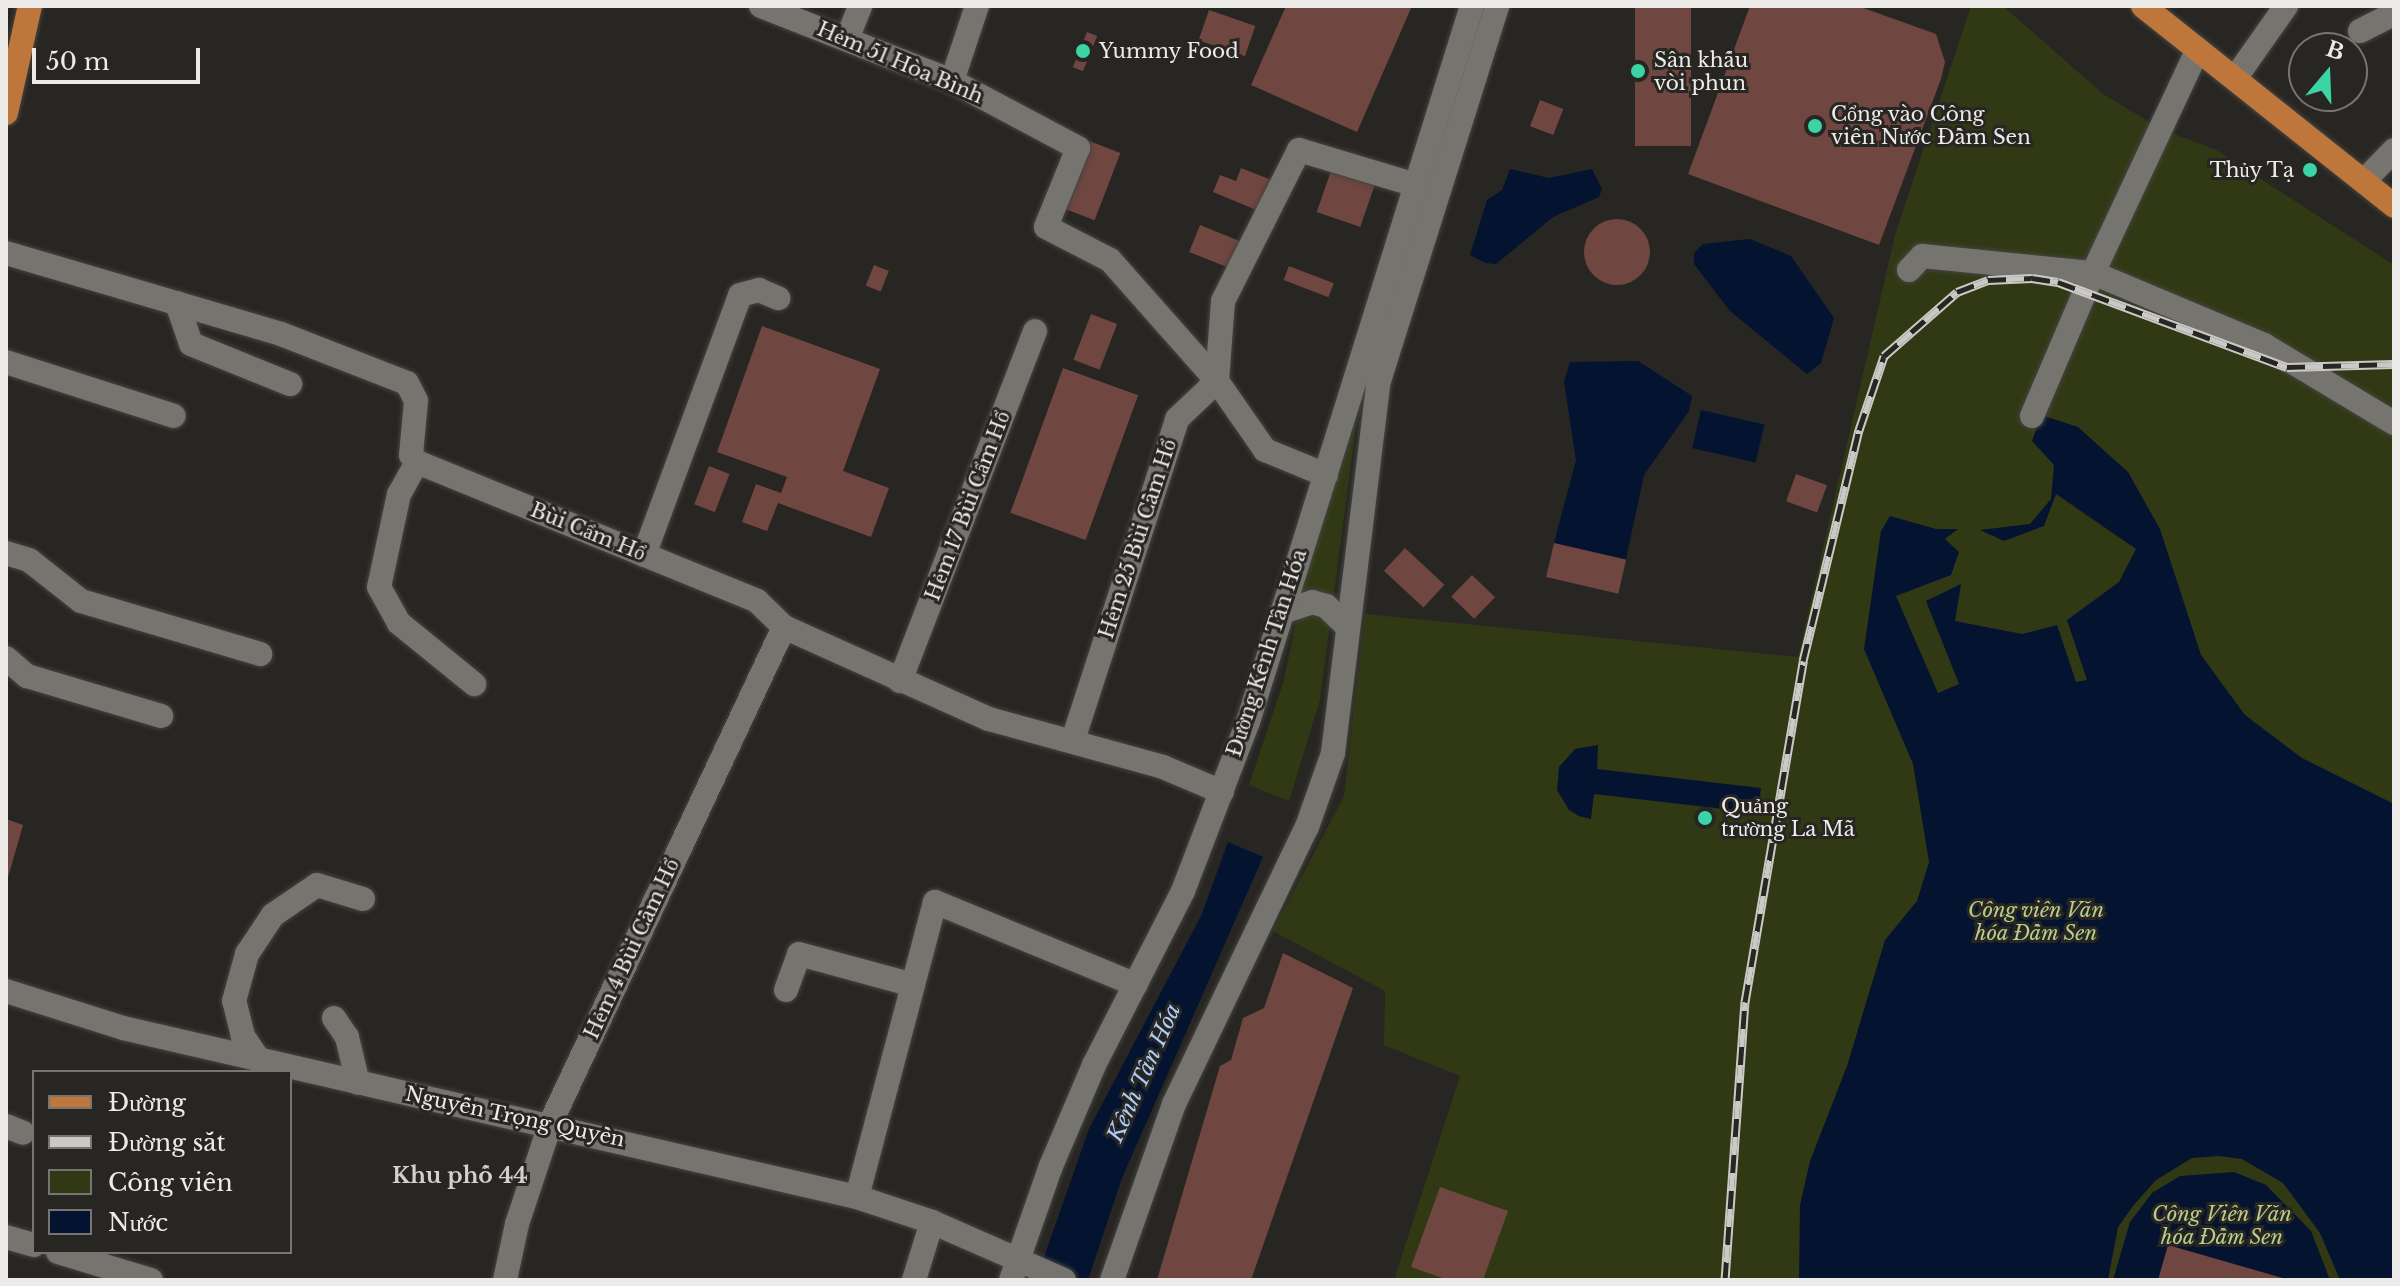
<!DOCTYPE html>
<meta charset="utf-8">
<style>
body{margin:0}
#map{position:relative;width:2400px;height:1286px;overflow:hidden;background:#272622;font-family:"Libre Baskerville",serif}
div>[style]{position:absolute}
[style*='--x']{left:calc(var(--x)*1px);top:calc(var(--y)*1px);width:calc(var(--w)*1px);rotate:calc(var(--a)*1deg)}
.green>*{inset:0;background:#313914}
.water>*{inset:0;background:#04132f;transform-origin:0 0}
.building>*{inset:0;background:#704640;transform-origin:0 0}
.round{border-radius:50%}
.roads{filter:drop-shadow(0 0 2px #454440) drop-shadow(0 0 2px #454440)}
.minor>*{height:24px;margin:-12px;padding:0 12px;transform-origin:12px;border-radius:12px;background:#75746f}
.major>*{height:24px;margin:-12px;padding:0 12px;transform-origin:12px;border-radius:12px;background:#be763b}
.rail>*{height:9px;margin-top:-4.5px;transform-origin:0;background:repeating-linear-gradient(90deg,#272622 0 18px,#cac9c6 0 36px);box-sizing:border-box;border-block:2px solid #cac9c6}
.dots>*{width:22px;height:22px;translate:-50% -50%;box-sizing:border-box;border:4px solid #272622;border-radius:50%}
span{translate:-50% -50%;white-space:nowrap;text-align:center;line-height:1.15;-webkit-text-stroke:6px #272622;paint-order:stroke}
.poi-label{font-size:20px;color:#ecebe8}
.left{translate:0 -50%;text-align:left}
.right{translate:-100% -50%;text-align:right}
.street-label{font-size:20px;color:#ecebe8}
.park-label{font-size:20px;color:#bbcd8b;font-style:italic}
.water-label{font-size:22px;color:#afccf9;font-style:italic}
.neighbourhood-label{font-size:22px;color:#d1d0ca;font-weight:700}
.frame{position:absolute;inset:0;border:8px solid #ecebe8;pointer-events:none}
.legend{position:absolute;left:32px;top:1070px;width:260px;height:184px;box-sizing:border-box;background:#272622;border:2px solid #767571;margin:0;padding:10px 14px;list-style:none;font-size:24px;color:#ecebe8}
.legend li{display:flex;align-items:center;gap:16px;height:40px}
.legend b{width:40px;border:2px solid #767571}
.north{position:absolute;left:2288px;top:32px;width:80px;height:80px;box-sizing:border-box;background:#272622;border:2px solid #767571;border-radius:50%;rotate:19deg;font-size:22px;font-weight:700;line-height:32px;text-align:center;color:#ecebe8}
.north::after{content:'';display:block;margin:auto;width:28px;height:36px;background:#3bd4a4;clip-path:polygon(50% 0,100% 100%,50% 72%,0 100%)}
.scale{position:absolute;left:32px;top:48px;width:168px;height:36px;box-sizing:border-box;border:4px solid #ecebe8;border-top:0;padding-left:10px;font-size:24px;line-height:28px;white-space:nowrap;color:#ecebe8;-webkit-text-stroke:6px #272622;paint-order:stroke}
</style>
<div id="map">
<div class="green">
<div style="clip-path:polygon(1971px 6px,2003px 6px,2103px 94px,2161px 129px,2216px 150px,2394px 265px,2394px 1280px,1394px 1280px,1460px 1076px,1384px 1045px,1385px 991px,1273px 931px,1344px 796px,1365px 614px,1798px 657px,1895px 235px)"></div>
<div style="clip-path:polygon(1357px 418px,1320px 700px,1289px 801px,1249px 785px,1284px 680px,1326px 475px,1338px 442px)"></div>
</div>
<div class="water">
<div style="clip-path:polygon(1510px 169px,1549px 178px,1592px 169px,1602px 189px,1599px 197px,1553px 217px,1496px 264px,1486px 263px,1470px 255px,1487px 200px,1502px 190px)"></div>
<div style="clip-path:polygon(1750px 239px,1791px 256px,1834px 318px,1821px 363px,1807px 374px,1730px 311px,1694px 264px,1694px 253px,1703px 244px)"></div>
<div style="clip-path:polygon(1638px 361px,1692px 396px,1689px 411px,1644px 475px,1626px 559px,1554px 543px,1576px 460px,1564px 382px,1570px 362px)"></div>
<div style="left:1701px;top:410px;width:65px;height:39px;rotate:13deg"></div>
<div style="clip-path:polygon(2041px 415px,2078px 427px,2128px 472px,2160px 529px,2201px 655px,2245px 715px,2302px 758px,2394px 804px,2394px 1280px,2340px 1280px,2320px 1233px,2283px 1183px,2242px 1159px,2219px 1156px,2192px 1158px,2156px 1180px,2133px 1206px,2118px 1227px,2108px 1280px,1799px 1280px,1800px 1205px,1810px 1161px,1847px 1066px,1885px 940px,1917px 901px,1929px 862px,1913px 764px,1864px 649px,1881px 531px,1890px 516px,1936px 529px,1958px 529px,1945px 539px,1959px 552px,1951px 575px,1896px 596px,1938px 693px,1959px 684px,1926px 601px,1961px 584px,1955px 621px,2022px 634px,2057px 625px,2076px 682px,2087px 680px,2067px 620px,2119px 582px,2136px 549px,2056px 494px,2044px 526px,2004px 541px,1980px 530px,2030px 524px,2051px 499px,2054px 465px,2032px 441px)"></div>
<div style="clip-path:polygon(1598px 745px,1597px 769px,1761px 788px,1758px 813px,1594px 794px,1591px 819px,1579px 816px,1569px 810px,1557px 790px,1559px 767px,1575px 749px)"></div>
<div style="clip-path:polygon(1228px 842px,1263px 857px,1122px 1178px,1088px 1280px,1036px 1280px,1089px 1129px,1201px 916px)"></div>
<div style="clip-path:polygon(2234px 1172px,2266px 1185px,2311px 1231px,2330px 1280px,2113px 1280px,2130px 1222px,2152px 1193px,2180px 1176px)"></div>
</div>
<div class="building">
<div style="clip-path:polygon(1286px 6px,1412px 6px,1357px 132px,1251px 85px)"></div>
<div style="left:1635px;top:6px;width:56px;height:140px"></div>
<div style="clip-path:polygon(1750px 6px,1858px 6px,1936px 34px,1945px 62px,1941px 79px,1879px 245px,1688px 174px)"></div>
<div style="left:1209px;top:10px;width:49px;height:32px;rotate:19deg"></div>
<div style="left:1087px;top:32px;width:11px;height:38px;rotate:22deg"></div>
<div style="left:1540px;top:100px;width:25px;height:28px;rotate:21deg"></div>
<div style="left:1084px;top:139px;width:39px;height:72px;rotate:21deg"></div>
<div style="left:1334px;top:162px;width:46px;height:53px;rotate:19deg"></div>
<div style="clip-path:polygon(1241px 168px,1274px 181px,1261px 212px,1213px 192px,1220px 175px,1236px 181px)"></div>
<div class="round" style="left:1584px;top:219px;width:66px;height:66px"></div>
<div style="left:1200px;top:225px;width:52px;height:29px;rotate:22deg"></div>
<div style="left:874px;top:265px;width:16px;height:22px;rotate:22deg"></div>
<div style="left:1289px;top:266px;width:48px;height:15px;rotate:21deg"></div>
<div style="left:1091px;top:314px;width:28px;height:49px;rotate:21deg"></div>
<div style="clip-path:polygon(762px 326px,880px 369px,843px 471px,889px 488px,871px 537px,778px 503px,767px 531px,742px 522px,756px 484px,781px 493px,787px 477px,717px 452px)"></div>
<div style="left:1063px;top:368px;width:80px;height:154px;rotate:20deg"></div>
<div style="left:709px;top:466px;width:22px;height:41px;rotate:21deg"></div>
<div style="left:1796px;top:474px;width:33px;height:29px;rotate:20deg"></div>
<div style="left:1554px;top:543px;width:74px;height:35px;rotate:13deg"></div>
<div style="left:1405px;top:548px;width:54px;height:31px;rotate:43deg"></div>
<div style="left:1472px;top:575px;width:32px;height:30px;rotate:44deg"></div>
<div style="clip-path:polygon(6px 819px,23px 825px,7px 881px,6px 881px)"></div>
<div style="clip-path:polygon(1283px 953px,1353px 988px,1251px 1280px,1157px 1280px,1220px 1066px,1231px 1060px,1243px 1018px,1264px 1008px)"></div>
<div style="clip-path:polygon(1440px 1187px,1508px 1211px,1483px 1280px,1448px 1280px,1411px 1267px)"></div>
<div style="clip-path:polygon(2168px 1245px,2286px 1279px,2286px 1280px,2158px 1280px)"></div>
</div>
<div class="roads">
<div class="minor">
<div style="--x:761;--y:6;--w:205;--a:21.4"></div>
<div style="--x:952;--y:81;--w:143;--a:28"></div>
<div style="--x:1078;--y:148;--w:85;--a:112.1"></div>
<div style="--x:1046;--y:227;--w:72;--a:27.3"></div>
<div style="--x:1110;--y:260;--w:162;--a:48.5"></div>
<div style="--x:1217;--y:381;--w:84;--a:55.2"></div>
<div style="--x:1265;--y:450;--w:66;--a:22.3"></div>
<div style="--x:2360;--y:31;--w:38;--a:-27"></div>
<div style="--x:847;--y:39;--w:35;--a:-68"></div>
<div style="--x:2236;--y:77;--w:87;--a:-54.8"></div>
<div style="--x:952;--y:81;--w:79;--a:-71.6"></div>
<div style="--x:2364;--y:181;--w:43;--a:-45.9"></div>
<div style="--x:6;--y:253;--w:287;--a:16.4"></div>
<div style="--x:281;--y:334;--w:135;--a:21.3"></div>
<div style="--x:407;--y:383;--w:20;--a:63"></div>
<div style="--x:416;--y:401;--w:54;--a:95.3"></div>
<div style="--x:411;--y:455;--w:9;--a:49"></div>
<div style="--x:417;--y:462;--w:367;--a:22.2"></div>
<div style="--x:757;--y:601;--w:37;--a:44"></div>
<div style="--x:784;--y:627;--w:225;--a:24.2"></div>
<div style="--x:989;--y:719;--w:180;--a:15.4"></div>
<div style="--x:1163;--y:767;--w:64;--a:23"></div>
<div style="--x:1909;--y:270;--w:19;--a:-47"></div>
<div style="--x:1922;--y:256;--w:172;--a:5.7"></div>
<div style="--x:2093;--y:273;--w:247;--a:-64.9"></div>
<div style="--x:177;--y:303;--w:43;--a:71.1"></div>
<div style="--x:191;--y:344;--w:107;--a:22"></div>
<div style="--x:6;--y:362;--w:176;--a:17.8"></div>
<div style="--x:1217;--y:381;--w:80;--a:-85.7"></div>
<div style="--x:1223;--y:301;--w:169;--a:-63.3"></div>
<div style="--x:1299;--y:150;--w:122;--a:16.7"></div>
<div style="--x:2032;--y:416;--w:155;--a:-66.9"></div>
<div style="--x:2093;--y:273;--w:186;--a:22.8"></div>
<div style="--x:2264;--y:345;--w:152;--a:31"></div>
<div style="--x:417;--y:462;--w:37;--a:119"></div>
<div style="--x:399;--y:494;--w:95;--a:102.1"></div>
<div style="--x:379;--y:587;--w:41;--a:60.9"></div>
<div style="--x:399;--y:623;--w:97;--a:39.1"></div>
<div style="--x:6;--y:553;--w:24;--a:17"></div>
<div style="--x:29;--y:560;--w:66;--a:38.3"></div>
<div style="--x:81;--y:601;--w:187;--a:16.5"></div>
<div style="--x:644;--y:555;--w:277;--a:-69.7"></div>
<div style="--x:740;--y:295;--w:20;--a:-15"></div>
<div style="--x:759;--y:290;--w:21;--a:23"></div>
<div style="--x:1282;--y:612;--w:32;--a:-18"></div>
<div style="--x:1312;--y:602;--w:15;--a:16"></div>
<div style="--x:1326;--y:606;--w:30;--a:44"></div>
<div style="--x:6;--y:658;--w:28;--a:41"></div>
<div style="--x:27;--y:676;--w:140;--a:16.6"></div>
<div style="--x:900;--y:681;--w:375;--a:-68.9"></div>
<div style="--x:1073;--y:740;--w:337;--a:-72"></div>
<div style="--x:1177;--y:419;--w:55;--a:-43.5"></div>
<div style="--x:786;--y:990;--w:38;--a:-70"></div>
<div style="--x:799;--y:954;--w:118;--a:15.2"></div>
<div style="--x:6;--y:991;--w:123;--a:17.5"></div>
<div style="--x:123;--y:1028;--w:753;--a:12.97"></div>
<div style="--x:857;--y:1197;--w:79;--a:18.4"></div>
<div style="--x:932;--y:1222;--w:144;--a:23.7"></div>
<div style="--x:334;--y:1018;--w:23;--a:56"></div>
<div style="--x:347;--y:1037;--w:47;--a:76.6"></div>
<div style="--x:259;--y:1060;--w:29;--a:-124"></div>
<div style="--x:243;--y:1036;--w:36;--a:-104"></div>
<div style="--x:234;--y:1001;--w:49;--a:-74.5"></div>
<div style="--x:247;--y:954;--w:47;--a:-56.3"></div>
<div style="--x:273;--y:915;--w:53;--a:-34.3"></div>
<div style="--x:317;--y:885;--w:48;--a:16.9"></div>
<div style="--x:6;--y:1126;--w:18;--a:22"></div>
<div style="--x:857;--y:1197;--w:305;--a:-75.2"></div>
<div style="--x:935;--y:902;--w:217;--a:22.4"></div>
<div style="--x:6;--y:1237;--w:29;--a:16"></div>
<div style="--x:58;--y:1252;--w:97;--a:16.8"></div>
<div style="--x:505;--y:1280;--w:57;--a:-77.9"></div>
<div style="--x:517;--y:1224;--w:108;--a:-71.6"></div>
<div style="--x:551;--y:1122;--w:547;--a:-64.79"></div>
<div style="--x:914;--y:1280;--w:61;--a:-72.8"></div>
<div style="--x:1011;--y:1280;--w:121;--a:-70.7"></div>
<div style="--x:1051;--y:1166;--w:110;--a:-66.9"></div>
<div style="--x:1094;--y:1065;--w:195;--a:-62.9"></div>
<div style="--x:1183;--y:891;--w:181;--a:-69"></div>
<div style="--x:1248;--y:722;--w:750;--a:-72.63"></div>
<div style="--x:1112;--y:1280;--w:187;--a:-70.6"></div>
<div style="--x:1174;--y:1104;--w:307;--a:-64.4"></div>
<div style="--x:1307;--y:827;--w:78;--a:-70.6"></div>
<div style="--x:1333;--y:753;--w:375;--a:-83"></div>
<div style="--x:1379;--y:381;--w:393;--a:-72.5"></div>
</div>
<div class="major">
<div style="--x:2143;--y:6;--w:321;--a:38.5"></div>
<div style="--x:6;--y:113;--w:110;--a:-77.4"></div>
</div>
</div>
<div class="rail">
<div style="--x:1725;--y:1280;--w:279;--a:-85.9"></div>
<div style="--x:1745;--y:1002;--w:346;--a:-80.3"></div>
<div style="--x:1803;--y:661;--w:238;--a:-76.4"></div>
<div style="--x:1859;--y:430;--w:78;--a:-71.3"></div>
<div style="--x:1884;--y:356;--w:97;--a:-41.2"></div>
<div style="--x:1957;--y:292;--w:33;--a:-21"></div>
<div style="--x:1988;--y:280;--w:44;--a:-2.6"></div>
<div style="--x:2032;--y:278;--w:26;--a:9"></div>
<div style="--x:2058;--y:282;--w:244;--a:20.4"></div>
<div style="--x:2287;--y:367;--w:107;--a:-1.6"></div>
</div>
<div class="dots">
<div style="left:1083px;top:51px;background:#3bd4a4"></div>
<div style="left:1638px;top:71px;background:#3bd4a4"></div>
<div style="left:1815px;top:126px;background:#3bd4a4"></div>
<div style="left:2310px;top:170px;background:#3bd4a4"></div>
<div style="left:1705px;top:818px;background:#3bd4a4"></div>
</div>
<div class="poi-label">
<span class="left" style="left:1099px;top:51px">Yummy Food</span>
<span class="left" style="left:1654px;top:72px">Sân khấu<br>vòi phun</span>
<span class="left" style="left:1831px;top:126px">Cổng vào Công<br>viên Nước Đầm Sen</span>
<span class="right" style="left:2294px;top:170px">Thủy Tạ</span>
<span class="left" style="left:1721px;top:818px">Quảng<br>trường La Mã</span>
</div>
<div class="street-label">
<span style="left:900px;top:63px;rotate:23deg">Hẻm 51 Hòa Bình</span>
<span style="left:968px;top:506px;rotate:-69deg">Hẻm 17 Bùi Cẩm Hổ</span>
<span style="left:588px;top:532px;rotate:22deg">Bùi Cẩm Hổ</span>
<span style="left:1138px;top:539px;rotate:-72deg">Hẻm 25 Bùi Cầm Hổ</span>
<span style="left:1267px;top:653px;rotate:-72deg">Đường Kênh Tân Hóa</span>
<span style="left:632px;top:949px;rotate:-65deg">Hẻm 4 Bùi Cầm Hổ</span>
<span style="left:515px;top:1117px;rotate:12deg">Nguyễn Trọng Quyền</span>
</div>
<div class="park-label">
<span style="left:2036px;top:922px">Công viên Văn<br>hóa Đầm Sen</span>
<span style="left:2222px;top:1226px">Công Viên Văn<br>hóa Đầm Sen</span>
</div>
<div class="water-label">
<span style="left:1144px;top:1073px;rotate:-66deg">Kênh Tân Hóa</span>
</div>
<div class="neighbourhood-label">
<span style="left:460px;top:1176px">Khu phố 44</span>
</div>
<div class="frame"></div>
<ul class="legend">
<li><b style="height:10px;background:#be763b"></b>Đường</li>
<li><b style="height:10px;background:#cac9c6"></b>Đường sắt</li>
<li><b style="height:22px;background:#313914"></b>Công viên</li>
<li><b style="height:22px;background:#04132f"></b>Nước</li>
</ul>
<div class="north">B</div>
<div class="scale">50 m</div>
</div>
